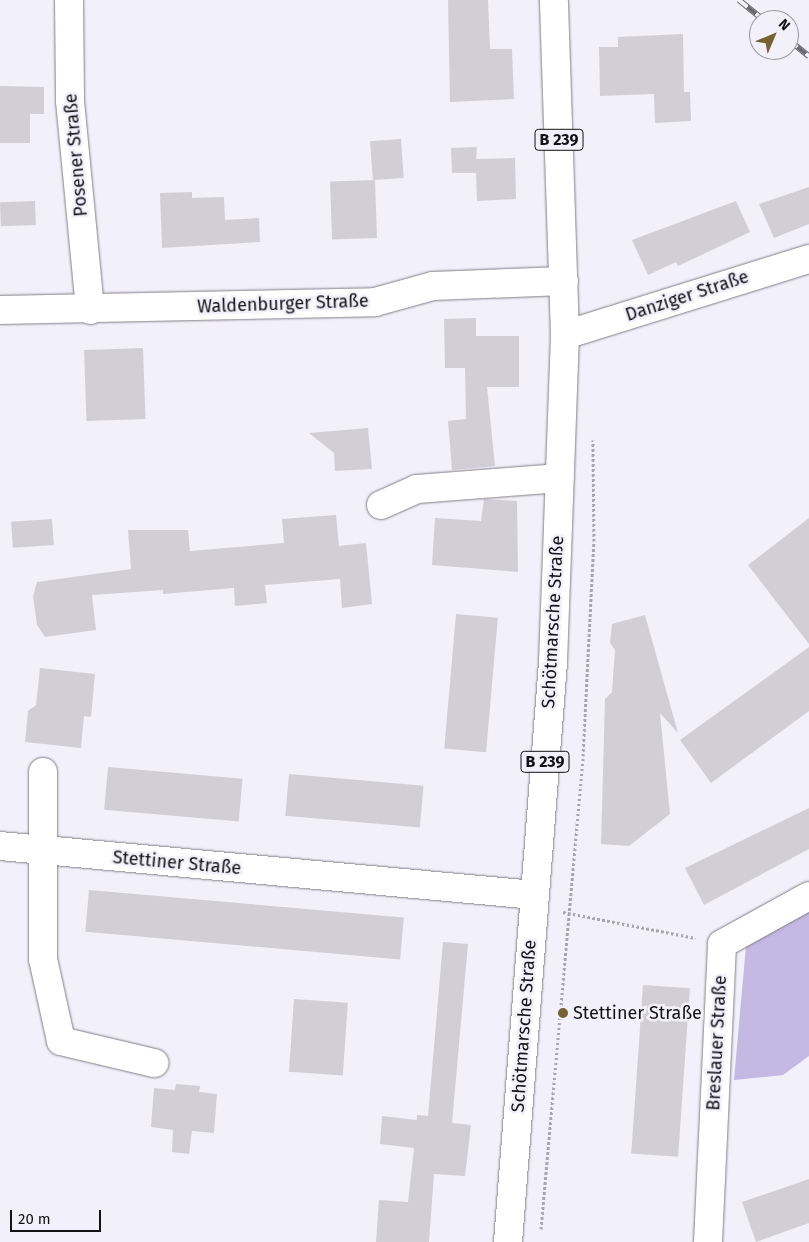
<!DOCTYPE html>
<meta charset="utf-8">
<style>
body{margin:0}
#map{position:relative;width:809px;height:1242px;overflow:hidden;background:#f2f0fa;font-family:"Fira Sans",sans-serif}
div>[style]{position:absolute}
[style*='--x']{left:calc(var(--x)*1px);top:calc(var(--y)*1px);width:calc(var(--w)*1px);rotate:calc(var(--a)*1deg)}
.green>*{inset:0;background:#c4b9e3}
.building>*{inset:0;background:#d1ced8;transform-origin:0 0}
.path>*{height:3px;margin-top:-1.5px;transform-origin:0;background:repeating-linear-gradient(90deg,#a7a5ad 0 2.5px,transparent 0 5px)}
.roads{filter:drop-shadow(0 0 1px #807e87) drop-shadow(0 0 1px #807e87)}
.minor>*{height:28px;margin:-14px;padding:0 14px;transform-origin:14px;border-radius:14px;background:#fff}
.major>*{height:28px;margin:-14px;padding:0 14px;transform-origin:14px;border-radius:14px;background:#fff}
.rail>*{height:5.5px;margin-top:-2.75px;transform-origin:0;background:repeating-linear-gradient(90deg,#f2f0fa 0 11px,#6b6970 0 22px);box-sizing:border-box;border-block:1px solid #6b6970}
.dots>*{width:14px;height:14px;translate:-50% -50%;box-sizing:border-box;border:2px solid #f2f0fa;border-radius:50%}
span{translate:-50% -50%;white-space:nowrap;text-align:center;line-height:1.15;-webkit-text-stroke:5px #f2f0fa;paint-order:stroke}
.shield-label span{padding:1px 4px;background:#f2f0fa;border:1px solid;border-radius:4px;-webkit-text-stroke-width:0}
.shield-label{font-size:16px;color:#131216;font-weight:700}
.street-label{font-size:18px;color:#131216}
.poi-label{font-size:18px;color:#131216}
.left{translate:0 -50%;text-align:left}
.north{position:absolute;left:749px;top:10px;width:50px;height:50px;box-sizing:border-box;background:#f2f0fa;border:1px solid #99979f;border-radius:50%;rotate:45deg;font-size:14px;font-weight:700;line-height:20px;text-align:center;color:#131216}
.north::after{content:'';display:block;margin:auto;width:18px;height:22px;background:#766231;clip-path:polygon(50% 0,100% 100%,50% 72%,0 100%)}
.scale{position:absolute;left:10px;top:1210px;width:91px;height:22px;box-sizing:border-box;border:2px solid #131216;border-top:0;padding-left:6px;font-size:15px;line-height:18px;white-space:nowrap;color:#131216;-webkit-text-stroke:4px #f2f0fa;paint-order:stroke}
</style>
<div id="map">
<div class="green">
<div style="clip-path:polygon(809px 911px,809px 1056px,783px 1075px,734px 1080px,746px 946px)"></div>
</div>
<div class="building">
<div style="clip-path:polygon(448px 0,488px 0,490px 49px,512px 49px,514px 99px,450px 102px)"></div>
<div style="clip-path:polygon(683px 34px,684px 92px,690px 92px,691px 121px,655px 123px,654px 94px,600px 96px,599px 47px,618px 47px,618px 37px)"></div>
<div style="clip-path:polygon(0 86px,44px 87px,44px 114px,30px 114px,30px 143px,0 143px)"></div>
<div style="left:401px;top:139px;width:39px;height:31px;rotate:86deg"></div>
<div style="clip-path:polygon(477px 147px,476px 159px,515px 158px,516px 199px,477px 201px,476px 173px,452px 173px,451px 148px)"></div>
<div style="left:375px;top:180px;width:58px;height:45px;rotate:88deg"></div>
<div style="clip-path:polygon(809px 187px,809px 224px,774px 238px,759px 204px)"></div>
<div style="clip-path:polygon(192px 192px,192px 198px,224px 197px,225px 220px,259px 218px,260px 242px,162px 248px,160px 193px)"></div>
<div style="left:35px;top:201px;width:24px;height:35px;rotate:88deg"></div>
<div style="clip-path:polygon(736px 201px,750px 232px,678px 266px,676px 262px,648px 275px,632px 240px)"></div>
<div style="clip-path:polygon(476px 318px,476px 336px,519px 336px,519px 387px,487px 387px,495px 466px,452px 470px,448px 421px,466px 419px,465px 368px,445px 368px,444px 319px)"></div>
<div style="left:143px;top:348px;width:71px;height:59px;rotate:88deg"></div>
<div style="clip-path:polygon(368px 428px,372px 469px,335px 471px,334px 453px,309px 433px)"></div>
<div style="clip-path:polygon(484px 499px,517px 501px,518px 572px,432px 565px,435px 518px,481px 521px)"></div>
<div style="clip-path:polygon(336px 515px,339px 546px,366px 543px,372px 604px,342px 608px,340px 579px,265px 585px,267px 603px,235px 606px,234px 588px,163px 594px,163px 590px,92px 595px,96px 630px,45px 637px,37px 625px,33px 596px,37px 582px,131px 569px,128px 530px,188px 530px,190px 551px,284px 543px,282px 519px)"></div>
<div style="clip-path:polygon(809px 518px,809px 644px,748px 565px)"></div>
<div style="left:52px;top:519px;width:26px;height:41px;rotate:86deg"></div>
<div style="left:456px;top:614px;width:42px;height:135px;rotate:5deg"></div>
<div style="clip-path:polygon(645px 615px,678px 733px,660px 713px,670px 814px,629px 846px,601px 844px,605px 699px,612px 692px,615px 650px,610px 643px,612px 624px)"></div>
<div style="clip-path:polygon(809px 647px,809px 711px,711px 783px,680px 740px)"></div>
<div style="clip-path:polygon(40px 668px,95px 674px,91px 717px,84px 716px,81px 748px,25px 742px,28px 711px,36px 705px)"></div>
<div style="left:108px;top:767px;width:135px;height:43px;rotate:5deg"></div>
<div style="left:289px;top:774px;width:135px;height:42px;rotate:5deg"></div>
<div style="clip-path:polygon(809px 808px,809px 849px,704px 905px,685px 868px)"></div>
<div style="left:89px;top:890px;width:316px;height:42px;rotate:5deg"></div>
<div style="clip-path:polygon(443px 942px,468px 944px,452px 1123px,471px 1125px,465px 1176px,434px 1174px,429px 1242px,376px 1242px,379px 1200px,408px 1202px,414px 1148px,380px 1144px,382px 1116px,417px 1120px,417px 1115px,428px 1116px)"></div>
<div style="left:643px;top:985px;width:47px;height:169px;rotate:4deg"></div>
<div style="left:294px;top:999px;width:54px;height:73px;rotate:4deg"></div>
<div style="clip-path:polygon(176px 1084px,200px 1086px,199px 1092px,217px 1094px,214px 1133px,192px 1131px,189px 1154px,172px 1152px,173px 1130px,151px 1127px,154px 1088px,175px 1090px)"></div>
<div style="clip-path:polygon(809px 1179px,809px 1223px,756px 1242px,742px 1202px)"></div>
</div>
<div class="path">
<div style="--x:563;--y:912;--w:135;--a:11.1"></div>
<div style="--x:541;--y:1229;--w:475;--a:-84.9"></div>
<div style="--x:583;--y:756;--w:215;--a:-87.1"></div>
<div style="--x:594;--y:541;--w:101;--a:-90.6"></div>
</div>
<div class="roads">
<div class="minor">
<div style="--x:69;--y:0;--w:101;--a:89.4"></div>
<div style="--x:70;--y:101;--w:210;--a:84.5"></div>
<div style="--x:0;--y:310;--w:375;--a:-1.2"></div>
<div style="--x:375;--y:302;--w:60;--a:-15.4"></div>
<div style="--x:433;--y:286;--w:131;--a:-2.2"></div>
<div style="--x:565;--y:335;--w:256;--a:-17.3"></div>
<div style="--x:381;--y:505;--w:39;--a:-24"></div>
<div style="--x:417;--y:489;--w:143;--a:-4.4"></div>
<div style="--x:43;--y:772;--w:187;--a:90"></div>
<div style="--x:43;--y:959;--w:84;--a:77.6"></div>
<div style="--x:61;--y:1041;--w:96;--a:13.3"></div>
<div style="--x:0;--y:846;--w:536;--a:5.24"></div>
<div style="--x:708;--y:1242;--w:298;--a:-87.3"></div>
<div style="--x:722;--y:944;--w:99;--a:-28.9"></div>
</div>
<div class="major">
<div style="--x:508;--y:1242;--w:582;--a:-85.56"></div>
<div style="--x:553;--y:662;--w:327;--a:-87.9"></div>
<div style="--x:565;--y:335;--w:335;--a:-91.9"></div>
</div>
</div>
<div class="rail">
<div style="--x:739;--y:0;--w:32;--a:39"></div>
<div style="--x:789;--y:40;--w:26;--a:39"></div>
</div>
<div class="dots">
<div style="left:563px;top:1013px;background:#766231"></div>
</div>
<div class="shield-label">
<span style="left:559px;top:140px">B 239</span>
<span style="left:545px;top:762px">B 239</span>
</div>
<div class="street-label">
<span style="left:76px;top:155px;rotate:-95deg">Posener Straße</span>
<span style="left:687px;top:296px;rotate:-18deg">Danziger Straße</span>
<span style="left:283px;top:304px;rotate:-2deg">Waldenburger Straße</span>
<span style="left:553px;top:622px;rotate:-87deg">Schötmarsche Straße</span>
<span style="left:177px;top:863px;rotate:5deg">Stettiner Straße</span>
<span style="left:524px;top:1026px;rotate:-86deg">Schötmarsche Straße</span>
<span style="left:717px;top:1043px;rotate:-87deg">Breslauer Straße</span>
</div>
<div class="poi-label">
<span class="left" style="left:573px;top:1013px">Stettiner Straße</span>
</div>
<div class="north">N</div>
<div class="scale">20 m</div>
</div>
